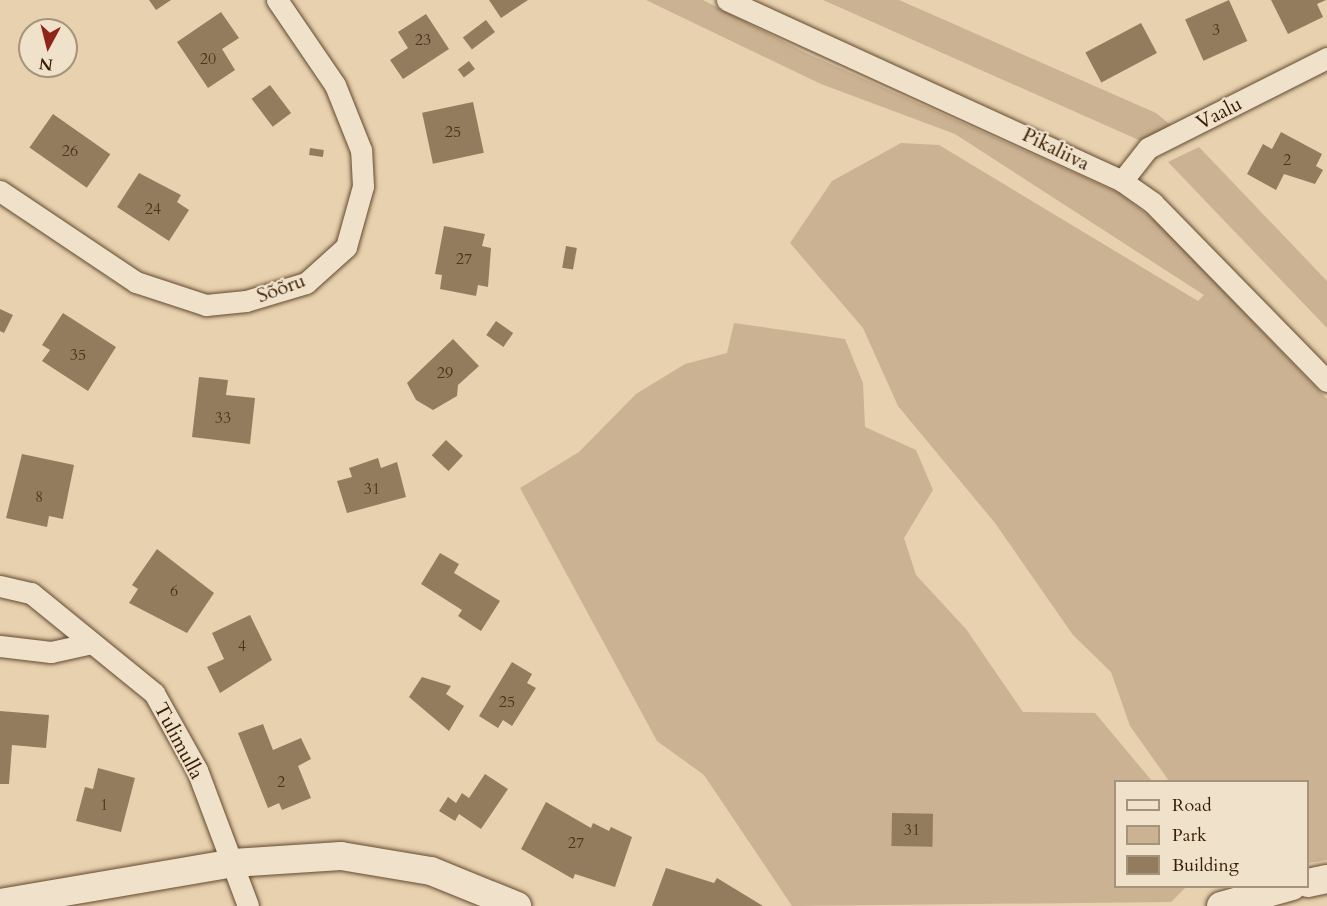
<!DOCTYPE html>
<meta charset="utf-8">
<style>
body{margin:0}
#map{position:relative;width:1327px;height:906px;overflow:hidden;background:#e8d1af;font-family:Cardo,serif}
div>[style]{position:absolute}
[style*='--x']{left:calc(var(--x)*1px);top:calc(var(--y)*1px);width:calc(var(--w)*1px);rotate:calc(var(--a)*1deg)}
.green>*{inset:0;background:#cab292}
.building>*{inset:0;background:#937b5d;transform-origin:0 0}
.roads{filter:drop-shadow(0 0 2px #624a2f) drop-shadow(0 0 2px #624a2f)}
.street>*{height:21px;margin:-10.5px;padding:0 10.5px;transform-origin:10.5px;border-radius:10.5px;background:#f0e1cb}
.secondary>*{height:28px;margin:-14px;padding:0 14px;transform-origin:14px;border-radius:14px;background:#f0e1cb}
span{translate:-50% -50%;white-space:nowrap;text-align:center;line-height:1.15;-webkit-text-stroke:4.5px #f0e1cb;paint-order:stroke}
.number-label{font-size:16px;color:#4d341a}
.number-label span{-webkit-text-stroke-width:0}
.street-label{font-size:20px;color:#361d04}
.legend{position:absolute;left:1114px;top:780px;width:195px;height:108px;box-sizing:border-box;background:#f0e1cb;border:2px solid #a6937b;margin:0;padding:8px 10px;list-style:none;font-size:18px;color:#361d04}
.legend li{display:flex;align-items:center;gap:12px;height:30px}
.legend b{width:30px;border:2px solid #a6937b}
.north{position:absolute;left:18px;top:18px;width:60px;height:60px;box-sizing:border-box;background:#f0e1cb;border:2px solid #a6937b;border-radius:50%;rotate:187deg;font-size:16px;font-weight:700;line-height:24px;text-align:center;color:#361d04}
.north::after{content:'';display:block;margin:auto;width:21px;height:27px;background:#8f2418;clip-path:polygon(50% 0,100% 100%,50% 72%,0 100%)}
</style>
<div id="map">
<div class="green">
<div style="clip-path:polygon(646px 0,703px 0,806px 53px,1119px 193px,1158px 223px,1327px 399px,1327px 860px,1308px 863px,1308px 782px,1169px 781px,1130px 726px,1111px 672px,1073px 635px,995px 523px,898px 406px,863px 328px,790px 243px,832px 181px,901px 143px,939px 145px,1198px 301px,1204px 295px,955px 134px,821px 84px)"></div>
<div style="clip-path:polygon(823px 0,899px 0,1156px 113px,1172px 126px,1141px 141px)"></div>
<div style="clip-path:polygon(1199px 147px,1327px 281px,1327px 328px,1168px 162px)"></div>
<div style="clip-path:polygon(734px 323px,845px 339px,863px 383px,865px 427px,916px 450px,933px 490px,904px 538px,916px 575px,966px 629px,1023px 712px,1095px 713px,1152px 781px,1116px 782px,1116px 886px,1186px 887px,1171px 902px,792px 906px,704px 775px,657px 741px,520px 488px,579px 452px,636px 394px,685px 364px,727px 353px)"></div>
</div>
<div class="building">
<div style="clip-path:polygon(149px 0,171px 0,156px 10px)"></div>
<div style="clip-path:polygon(489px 0,528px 0,501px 18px)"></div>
<div style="left:1229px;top:0;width:45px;height:48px;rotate:66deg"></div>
<div style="clip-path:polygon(1271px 0,1326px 0,1317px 4px,1323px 17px,1288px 34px)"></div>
<div style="clip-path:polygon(221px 12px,239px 38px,222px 49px,235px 70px,208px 88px,177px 42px)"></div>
<div style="clip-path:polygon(426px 14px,449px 49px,403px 79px,390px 60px,408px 48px,398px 32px)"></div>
<div style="left:486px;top:20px;width:15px;height:29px;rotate:53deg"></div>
<div style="left:1141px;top:23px;width:34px;height:63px;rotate:62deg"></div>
<div style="left:469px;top:61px;width:10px;height:14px;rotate:53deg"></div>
<div style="left:270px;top:85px;width:35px;height:23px;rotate:53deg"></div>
<div style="left:473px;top:102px;width:52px;height:52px;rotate:78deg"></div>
<div style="left:53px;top:114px;width:70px;height:41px;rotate:35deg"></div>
<div style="clip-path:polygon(1281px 132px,1322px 154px,1316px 166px,1323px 170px,1315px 184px,1284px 174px,1276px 190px,1247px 174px,1263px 144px,1272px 149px)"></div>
<div style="left:310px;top:148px;width:14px;height:7px;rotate:8deg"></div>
<div style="clip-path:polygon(139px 173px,181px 195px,177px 202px,189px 210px,169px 241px,117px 207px)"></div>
<div style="clip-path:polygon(444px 226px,485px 234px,482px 246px,491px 248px,488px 287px,478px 285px,476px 296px,440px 289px,442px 275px,435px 274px)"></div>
<div style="left:566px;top:246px;width:11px;height:22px;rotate:10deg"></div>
<div style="clip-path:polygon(0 309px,13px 315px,4px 333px,0 331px)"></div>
<div style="clip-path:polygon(63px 313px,116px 347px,88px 391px,42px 361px,50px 350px,42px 345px)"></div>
<div style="left:496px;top:321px;width:21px;height:17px;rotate:35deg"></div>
<div style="clip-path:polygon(453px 339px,479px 366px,458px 385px,457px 396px,433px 410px,416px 400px,407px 383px)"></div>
<div style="clip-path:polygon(199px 377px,228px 380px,226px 395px,255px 398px,250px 444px,192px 437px)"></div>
<div style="left:446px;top:440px;width:23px;height:21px;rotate:43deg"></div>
<div style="clip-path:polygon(22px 454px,74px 465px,63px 519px,49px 516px,47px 527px,6px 518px)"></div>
<div style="clip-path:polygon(378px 458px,381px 468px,397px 462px,406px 497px,347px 513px,337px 481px,352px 477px,349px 468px)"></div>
<div style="clip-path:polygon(157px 549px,214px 593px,187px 633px,129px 603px,138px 589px,132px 585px)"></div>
<div style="clip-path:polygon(440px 553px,459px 564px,454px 573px,500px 601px,481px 631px,458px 616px,462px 610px,421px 584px)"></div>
<div style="clip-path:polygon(250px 615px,272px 660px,220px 693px,207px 667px,224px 659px,212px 633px)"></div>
<div style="clip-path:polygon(512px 662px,532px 674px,527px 683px,536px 688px,512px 726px,503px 720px,498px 728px,479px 716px)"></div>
<div style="clip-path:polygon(422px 677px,451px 686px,446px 694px,464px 706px,449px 731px,409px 697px)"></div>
<div style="clip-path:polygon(0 711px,49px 715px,46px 748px,12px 745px,9px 784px,0 784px)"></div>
<div style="clip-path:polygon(263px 724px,273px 750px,301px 738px,311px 759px,298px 766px,311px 798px,282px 810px,279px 803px,268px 808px,238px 733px)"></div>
<div style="clip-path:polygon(98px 768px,135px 778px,121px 832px,76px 821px,85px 787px,93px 789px)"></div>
<div style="clip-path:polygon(485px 774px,508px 789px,481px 829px,459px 814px,455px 821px,439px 811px,448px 797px,456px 803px,462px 793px,469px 798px)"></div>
<div style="clip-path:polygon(546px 802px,591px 828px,593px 823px,609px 831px,611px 827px,632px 837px,615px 887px,575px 874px,573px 879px,521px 849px)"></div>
<div style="left:892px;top:813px;width:41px;height:33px;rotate:1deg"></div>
<div style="clip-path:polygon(666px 868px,714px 883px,717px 878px,763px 906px,652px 906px)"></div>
</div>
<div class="roads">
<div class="street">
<div style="--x:727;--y:0;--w:434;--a:24.6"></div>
<div style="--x:1122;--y:181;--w:38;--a:35"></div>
<div style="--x:1153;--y:203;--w:249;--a:45.7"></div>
<div style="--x:1122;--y:181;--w:42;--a:-51.8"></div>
<div style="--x:1148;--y:148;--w:200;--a:-26.7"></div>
<div style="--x:0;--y:191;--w:164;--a:33.8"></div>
<div style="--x:136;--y:282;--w:74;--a:18.2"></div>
<div style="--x:206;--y:305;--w:40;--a:-5.7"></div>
<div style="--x:246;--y:301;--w:63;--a:-16.7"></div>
<div style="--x:306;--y:283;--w:54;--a:-42"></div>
<div style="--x:346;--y:247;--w:63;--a:-74.4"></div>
<div style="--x:363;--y:186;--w:36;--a:-93"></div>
<div style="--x:361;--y:150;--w:70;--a:-111.8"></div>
<div style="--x:335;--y:85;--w:103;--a:-124.3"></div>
<div style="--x:0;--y:586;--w:32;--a:13"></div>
<div style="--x:31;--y:593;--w:159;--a:39.1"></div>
<div style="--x:154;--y:693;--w:88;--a:60.8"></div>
<div style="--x:197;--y:770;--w:145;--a:69.4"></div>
<div style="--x:0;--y:646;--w:51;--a:6.7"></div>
<div style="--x:51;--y:652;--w:42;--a:-12.4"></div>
</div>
<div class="secondary">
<div style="--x:1308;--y:883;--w:19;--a:-12"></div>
<div style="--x:0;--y:903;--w:236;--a:-9.7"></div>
<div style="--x:233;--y:863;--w:108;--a:-3.7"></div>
<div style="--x:341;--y:856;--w:91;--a:9.5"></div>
<div style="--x:431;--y:871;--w:93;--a:22.1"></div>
<div style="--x:1221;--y:906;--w:74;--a:-15.7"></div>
</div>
</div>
<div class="number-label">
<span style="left:1216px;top:30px">3</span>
<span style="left:423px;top:40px">23</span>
<span style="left:208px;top:59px">20</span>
<span style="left:453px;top:132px">25</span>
<span style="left:70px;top:151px">26</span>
<span style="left:1287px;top:160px">2</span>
<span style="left:153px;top:209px">24</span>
<span style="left:464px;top:259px">27</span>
<span style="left:78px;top:355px">35</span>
<span style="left:445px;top:373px">29</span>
<span style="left:223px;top:418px">33</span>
<span style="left:372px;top:489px">31</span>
<span style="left:39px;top:497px">8</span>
<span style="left:174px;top:591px">6</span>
<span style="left:242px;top:646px">4</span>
<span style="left:507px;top:702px">25</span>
<span style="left:281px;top:782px">2</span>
<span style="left:104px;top:805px">1</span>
<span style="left:912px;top:830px">31</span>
<span style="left:576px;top:843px">27</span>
</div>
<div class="street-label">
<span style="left:1219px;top:113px;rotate:-27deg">Vaalu</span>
<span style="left:1056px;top:149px;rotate:26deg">Pikaliiva</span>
<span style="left:281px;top:288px;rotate:-20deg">Sõõru</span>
<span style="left:179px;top:741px;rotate:62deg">Tulimulla</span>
</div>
<ul class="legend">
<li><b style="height:8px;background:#f0e1cb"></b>Road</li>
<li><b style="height:16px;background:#cab292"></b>Park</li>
<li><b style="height:16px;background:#937b5d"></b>Building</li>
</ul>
<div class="north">N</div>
</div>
